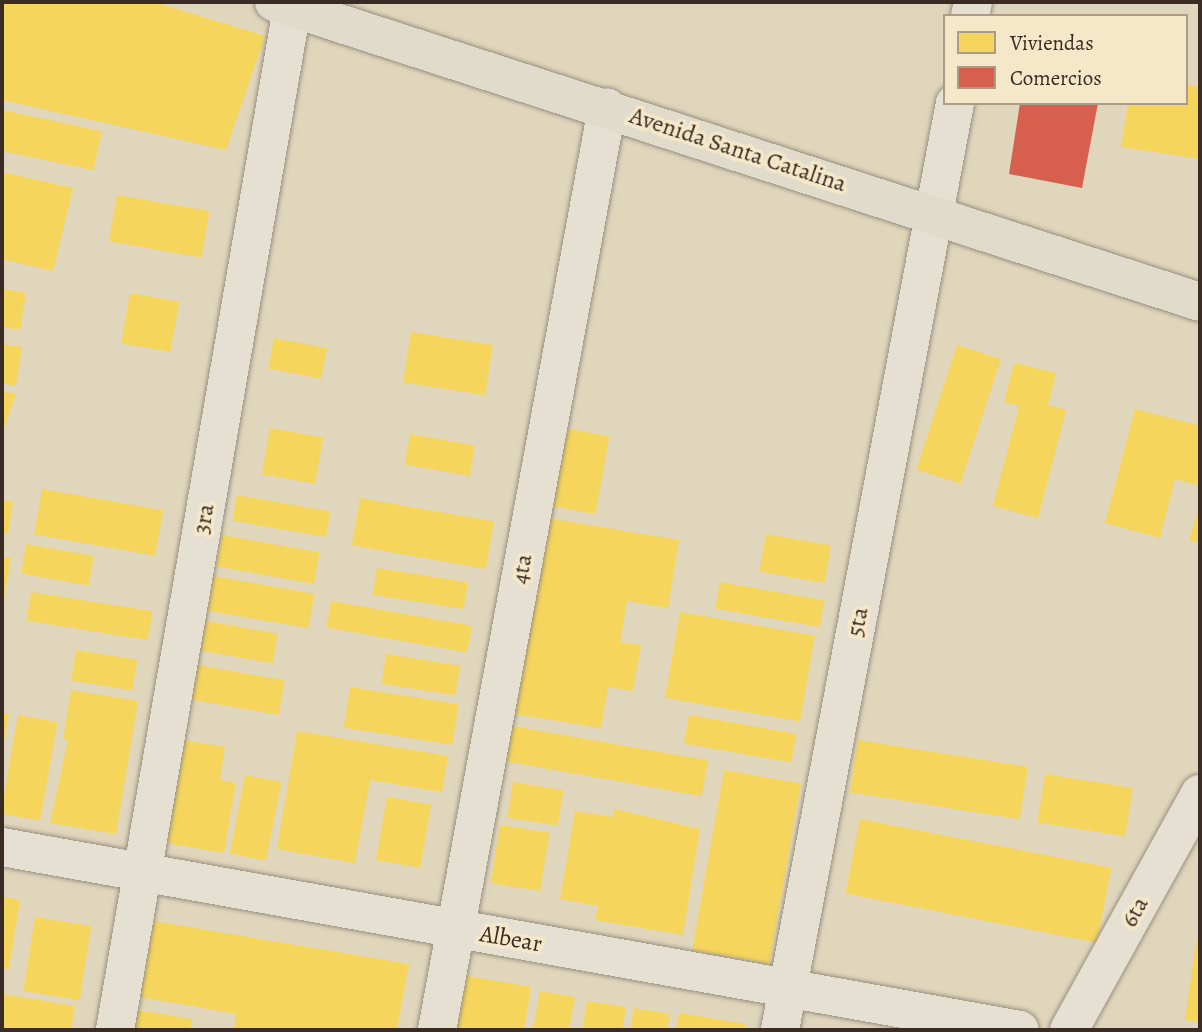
<!DOCTYPE html>
<style>
body{margin:0}
#map{position:relative;width:1202px;height:1032px;overflow:hidden;background:#e0d6bb;font-family:Alegreya,serif}
div>[style]{position:absolute}
[style*='--x']{left:calc(var(--x)*1px);top:calc(var(--y)*1px);width:calc(var(--w)*1px);rotate:calc(var(--a)*1deg)}
.homes>*{inset:0;background:#f6d55c;transform-origin:0 0}
.shops>*{inset:0;background:#d6604d}
.roads{filter:drop-shadow(0 0 2px #989081) drop-shadow(0 0 2px #989081)}
.minor>*{height:38px;margin:-19px;padding:0 19px;transform-origin:19px;border-radius:19px;background:#e6e0d3}
.major>*{height:38px;margin:-19px;padding:0 19px;transform-origin:19px;border-radius:19px;background:#e1dbcc}
span{translate:-50% -50%;white-space:nowrap;text-align:center;line-height:1.15;-webkit-text-stroke:7px #f5e8c9;paint-order:stroke}
.street-label{font-size:24px;color:#3a2b25}
.frame{position:absolute;inset:0;border:4px solid #3a2b25;pointer-events:none}
.legend{position:absolute;left:943px;top:14px;width:245px;height:91px;box-sizing:border-box;background:#f5e8c9;border:2px solid #aa9c87;margin:0;padding:9px 12px;list-style:none;font-size:21px;color:#3a2b25}
.legend li{display:flex;align-items:center;gap:14px;height:35px}
.legend b{width:35px;border:2px solid #aa9c87}
</style>
<div id="map">
<div class="homes">
<div style="clip-path:polygon(2px 2px,154px 2px,265px 36px,226px 150px,2px 100px)"></div>
<div style="clip-path:polygon(1186px 85px,1200px 87px,1200px 159px,1121px 147px,1128px 103px,1186px 103px)"></div>
<div style="left:2px;top:110px;width:102px;height:40px;rotate:12deg"></div>
<div style="clip-path:polygon(2px 172px,73px 188px,53px 271px,2px 259px)"></div>
<div style="left:117px;top:195px;width:94px;height:47px;rotate:10deg"></div>
<div style="clip-path:polygon(2px 289px,26px 293px,20px 330px,2px 327px)"></div>
<div style="left:130px;top:293px;width:50px;height:51px;rotate:10deg"></div>
<div style="left:411px;top:332px;width:83px;height:51px;rotate:9deg"></div>
<div style="left:274px;top:338px;width:54px;height:31px;rotate:11deg"></div>
<div style="clip-path:polygon(2px 344px,22px 347px,16px 386px,2px 383px)"></div>
<div style="left:957px;top:345px;width:46px;height:131px;rotate:18deg"></div>
<div style="clip-path:polygon(1014px 363px,1056px 373px,1048px 405px,1066px 410px,1038px 518px,993px 506px,1019px 406px,1004px 402px)"></div>
<div style="clip-path:polygon(2px 391px,16px 394px,3px 431px,2px 431px)"></div>
<div style="clip-path:polygon(1135px 409px,1200px 426px,1200px 486px,1175px 479px,1160px 538px,1105px 523px)"></div>
<div style="left:270px;top:428px;width:54px;height:47px;rotate:10deg"></div>
<div style="left:563px;top:428px;width:47px;height:79px;rotate:10deg"></div>
<div style="left:410px;top:434px;width:66px;height:31px;rotate:10deg"></div>
<div style="left:42px;top:489px;width:123px;height:46px;rotate:10deg"></div>
<div style="left:237px;top:495px;width:95px;height:26px;rotate:10deg"></div>
<div style="left:360px;top:498px;width:136px;height:48px;rotate:10deg"></div>
<div style="clip-path:polygon(2px 500px,13px 502px,8px 534px,2px 533px)"></div>
<div style="clip-path:polygon(1200px 503px,1200px 543px,1189px 540px)"></div>
<div style="clip-path:polygon(547px 518px,679px 540px,668px 608px,627px 601px,620px 642px,641px 645px,633px 691px,608px 687px,601px 728px,514px 714px)"></div>
<div style="left:766px;top:534px;width:66px;height:38px;rotate:10deg"></div>
<div style="left:222px;top:535px;width:99px;height:32px;rotate:10deg"></div>
<div style="left:26px;top:544px;width:69px;height:30px;rotate:10deg"></div>
<div style="clip-path:polygon(2px 556px,11px 558px,3px 604px,2px 604px)"></div>
<div style="left:377px;top:568px;width:92px;height:27px;rotate:9deg"></div>
<div style="left:213px;top:576px;width:103px;height:35px;rotate:10deg"></div>
<div style="left:720px;top:582px;width:106px;height:27px;rotate:10deg"></div>
<div style="left:31px;top:592px;width:123px;height:29px;rotate:9deg"></div>
<div style="left:331px;top:601px;width:143px;height:27px;rotate:10deg"></div>
<div style="left:680px;top:612px;width:137px;height:87px;rotate:10deg"></div>
<div style="left:200px;top:620px;width:79px;height:30px;rotate:10deg"></div>
<div style="left:76px;top:650px;width:62px;height:31px;rotate:9deg"></div>
<div style="left:386px;top:654px;width:75px;height:30px;rotate:9deg"></div>
<div style="left:197px;top:665px;width:89px;height:35px;rotate:10deg"></div>
<div style="left:350px;top:687px;width:110px;height:41px;rotate:9deg"></div>
<div style="clip-path:polygon(71px 690px,138px 701px,116px 834px,50px 823px,68px 740px,63px 739px)"></div>
<div style="clip-path:polygon(2px 713px,9px 714px,3px 745px,2px 745px)"></div>
<div style="left:18px;top:715px;width:40px;height:100px;rotate:10deg"></div>
<div style="left:689px;top:715px;width:109px;height:29px;rotate:10deg"></div>
<div style="left:512px;top:726px;width:199px;height:36px;rotate:10deg"></div>
<div style="clip-path:polygon(297px 731px,448px 756px,442px 792px,370px 780px,355px 863px,277px 849px)"></div>
<div style="clip-path:polygon(183px 740px,225px 747px,220px 780px,236px 783px,224px 853px,166px 843px)"></div>
<div style="left:858px;top:740px;width:172px;height:53px;rotate:9deg"></div>
<div style="left:724px;top:770px;width:78px;height:183px;rotate:10deg"></div>
<div style="left:1045px;top:774px;width:89px;height:49px;rotate:9deg"></div>
<div style="left:245px;top:775px;width:37px;height:80px;rotate:11deg"></div>
<div style="left:513px;top:782px;width:51px;height:36px;rotate:9deg"></div>
<div style="left:387px;top:797px;width:45px;height:64px;rotate:10deg"></div>
<div style="clip-path:polygon(614px 809px,700px 829px,683px 935px,595px 920px,598px 906px,560px 899px,575px 811px,613px 817px)"></div>
<div style="left:860px;top:819px;width:256px;height:76px;rotate:11deg"></div>
<div style="left:500px;top:825px;width:50px;height:59px;rotate:9deg"></div>
<div style="clip-path:polygon(2px 897px,20px 900px,9px 969px,2px 968px)"></div>
<div style="left:35px;top:917px;width:57px;height:75px;rotate:9deg"></div>
<div style="clip-path:polygon(142px 919px,409px 964px,397px 1030px,245px 1030px,234px 1028px,236px 1014px,129px 995px)"></div>
<div style="clip-path:polygon(1196px 941px,1200px 942px,1200px 1022px,1185px 1020px)"></div>
<div style="clip-path:polygon(462px 975px,531px 987px,524px 1030px,452px 1030px)"></div>
<div style="clip-path:polygon(540px 991px,575px 997px,569px 1030px,533px 1030px)"></div>
<div style="clip-path:polygon(2px 994px,75px 1006px,71px 1030px,2px 1029px)"></div>
<div style="clip-path:polygon(587px 1001px,626px 1007px,622px 1030px,582px 1030px)"></div>
<div style="clip-path:polygon(634px 1008px,670px 1014px,667px 1030px,630px 1030px)"></div>
<div style="clip-path:polygon(133px 1009px,192px 1019px,190px 1030px,129px 1030px)"></div>
<div style="clip-path:polygon(679px 1013px,746px 1024px,745px 1030px,676px 1030px)"></div>
</div>
<div class="shops">
<div style="clip-path:polygon(1020px 103px,1098px 103px,1082px 188px,1009px 174px)"></div>
</div>
<div class="roads">
<div class="minor">
<div style="--x:970;--y:16;--w:14;--a:-78"></div>
<div style="--x:2;--y:847;--w:1034;--a:10.19"></div>
<div style="--x:115;--y:1030;--w:1037;--a:-80.17"></div>
<div style="--x:437;--y:1030;--w:938;--a:-79.55"></div>
<div style="--x:780;--y:1030;--w:943;--a:-79.31"></div>
<div style="--x:1069;--y:1030;--w:270;--a:-61"></div>
</div>
<div class="major">
<div style="--x:274;--y:2;--w:973;--a:17.95"></div>
</div>
</div>
<div class="street-label">
<span style="left:738px;top:150px;rotate:18deg">Avenida Santa Catalina</span>
<span style="left:204px;top:519px;rotate:-80deg">3ra</span>
<span style="left:522px;top:569px;rotate:-80deg">4ta</span>
<span style="left:858px;top:622px;rotate:-79deg">5ta</span>
<span style="left:1135px;top:912px;rotate:-61deg">6ta</span>
<span style="left:511px;top:939px;rotate:10deg">Albear</span>
</div>
<div class="frame"></div>
<ul class="legend">
<li><b style="height:19px;background:#f6d55c"></b>Viviendas</li>
<li><b style="height:19px;background:#d6604d"></b>Comercios</li>
</ul>
</div>
